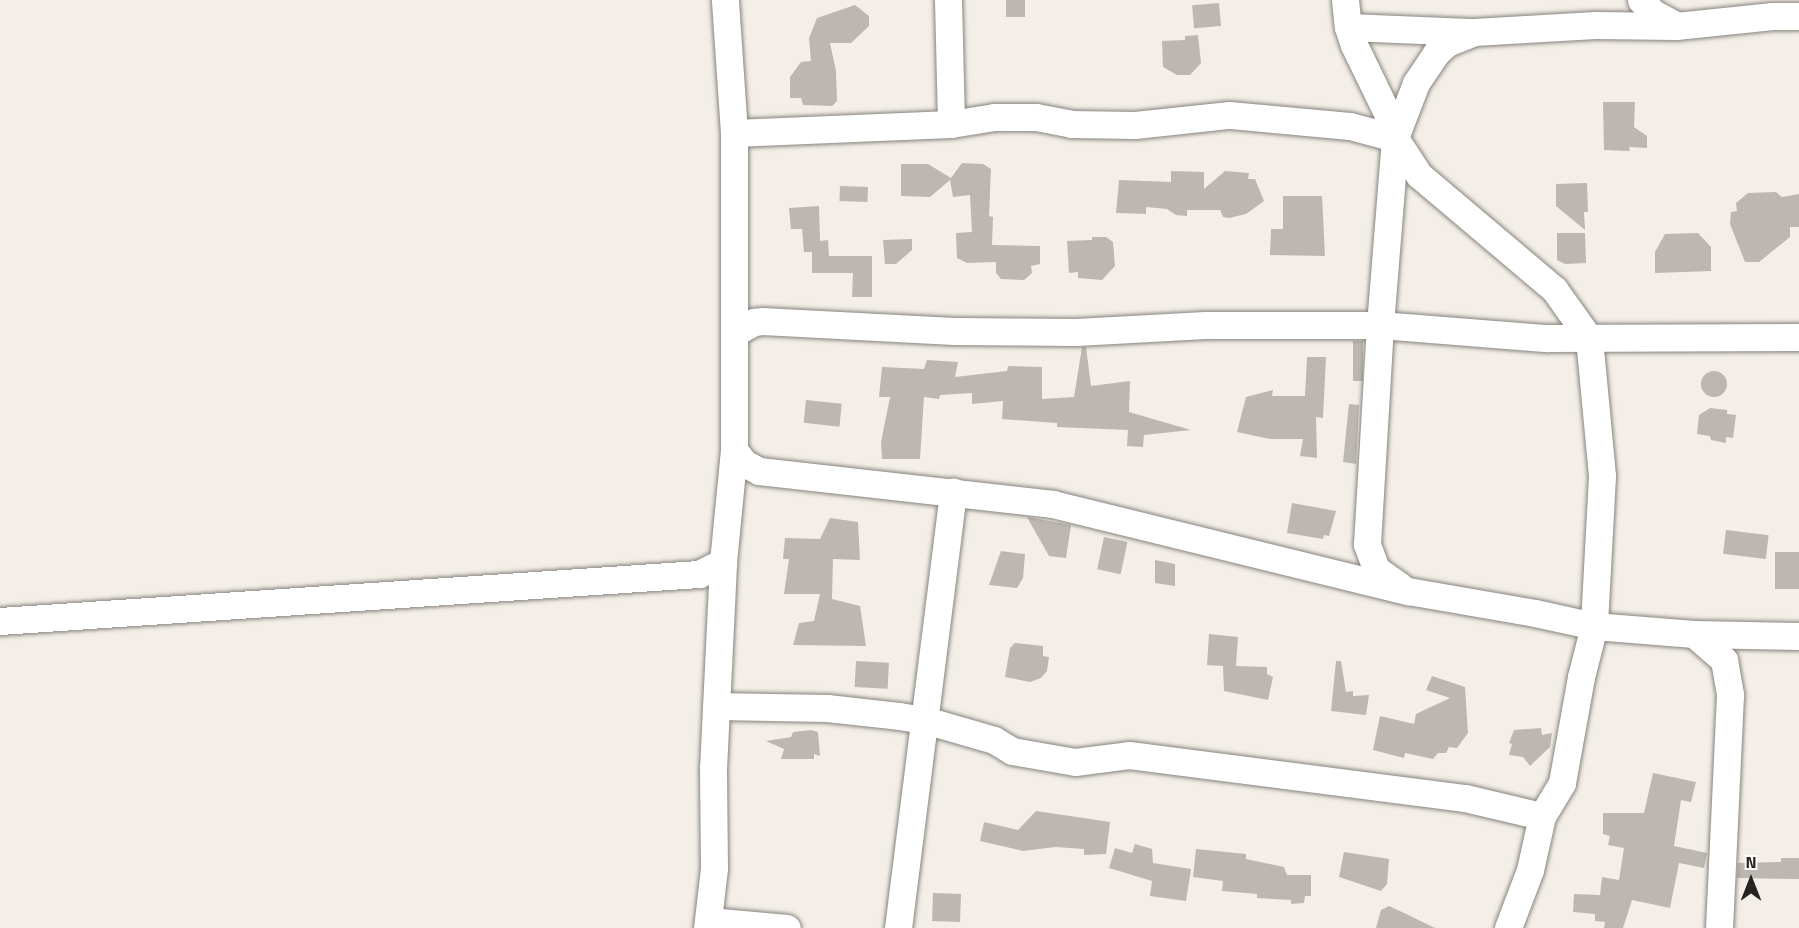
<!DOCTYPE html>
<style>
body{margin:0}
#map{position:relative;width:1799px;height:928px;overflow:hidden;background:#f3efe8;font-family:"Titillium Web",sans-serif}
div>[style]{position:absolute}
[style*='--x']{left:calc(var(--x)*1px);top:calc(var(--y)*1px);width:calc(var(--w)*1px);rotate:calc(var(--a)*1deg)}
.building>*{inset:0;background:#bcb7b1;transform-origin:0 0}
.round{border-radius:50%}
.roads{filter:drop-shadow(0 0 2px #87837d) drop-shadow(0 0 2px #87837d)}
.minor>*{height:27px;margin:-13.5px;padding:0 13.5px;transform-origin:13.5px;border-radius:13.5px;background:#fff}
span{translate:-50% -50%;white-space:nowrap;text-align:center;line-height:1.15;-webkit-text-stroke:4.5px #fefcfa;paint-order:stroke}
.north{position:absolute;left:1721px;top:850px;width:60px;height:60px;-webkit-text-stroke:4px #fefcfa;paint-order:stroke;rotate:0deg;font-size:16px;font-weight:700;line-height:24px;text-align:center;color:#262422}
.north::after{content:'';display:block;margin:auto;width:21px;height:27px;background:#262422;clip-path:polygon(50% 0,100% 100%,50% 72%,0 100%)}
</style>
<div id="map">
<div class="building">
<div style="left:1006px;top:0;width:19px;height:17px"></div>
<div style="left:1219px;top:3px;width:23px;height:27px;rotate:85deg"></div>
<div style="clip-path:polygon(855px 5px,869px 16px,869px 26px,851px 43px,830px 43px,836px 71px,837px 101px,832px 106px,803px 105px,801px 98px,790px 98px,790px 77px,801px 62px,811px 61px,809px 38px,817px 18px)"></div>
<div style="clip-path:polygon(1198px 35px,1201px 63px,1190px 75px,1177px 75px,1163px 67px,1162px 41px,1185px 40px,1185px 36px)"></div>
<div style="clip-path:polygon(1603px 102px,1635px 102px,1634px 127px,1647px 136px,1647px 148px,1629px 147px,1630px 151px,1604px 150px)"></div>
<div style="clip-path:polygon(962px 163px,983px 164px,991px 169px,989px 216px,993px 217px,992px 245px,1040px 246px,1040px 264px,1031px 266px,1032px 273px,1024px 280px,1001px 279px,996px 273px,996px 262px,967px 263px,957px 258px,956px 233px,972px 232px,970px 195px,953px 197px,950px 180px,930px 197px,901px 196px,901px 164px,928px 164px,951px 178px)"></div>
<div style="clip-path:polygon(1171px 171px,1204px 172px,1204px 189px,1225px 171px,1249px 173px,1248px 179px,1255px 179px,1264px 201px,1246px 214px,1229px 218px,1223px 217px,1220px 210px,1187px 210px,1187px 216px,1176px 215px,1167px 209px,1146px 207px,1146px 214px,1116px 213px,1119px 180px,1171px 182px)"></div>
<div style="clip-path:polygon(1587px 183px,1588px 212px,1584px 212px,1585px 230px,1556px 206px,1556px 184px)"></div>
<div style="left:840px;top:186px;width:28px;height:15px;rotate:2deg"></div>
<div style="clip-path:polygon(1776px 192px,1782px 197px,1799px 194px,1799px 227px,1790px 227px,1790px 237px,1759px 262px,1745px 262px,1730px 224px,1731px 212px,1737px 211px,1736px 203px,1748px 193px)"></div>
<div style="clip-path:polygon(1283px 196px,1322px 196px,1325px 256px,1270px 255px,1271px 229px,1283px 229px)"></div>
<div style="clip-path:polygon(819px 206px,820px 241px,828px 240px,829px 256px,872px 256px,872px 297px,852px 297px,853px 273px,812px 273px,812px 252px,804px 252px,802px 229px,791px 229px,789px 208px)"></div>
<div style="clip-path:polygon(1557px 233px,1585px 233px,1586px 263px,1565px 264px,1557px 260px)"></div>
<div style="clip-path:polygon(1698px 233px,1711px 247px,1711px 271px,1655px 273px,1655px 252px,1665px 234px)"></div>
<div style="clip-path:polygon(1092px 237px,1106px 237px,1113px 242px,1115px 266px,1102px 280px,1078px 278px,1078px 272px,1069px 273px,1067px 241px,1092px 240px)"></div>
<div style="clip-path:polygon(912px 239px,912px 250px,896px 264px,885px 264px,883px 240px)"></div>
<div style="left:1353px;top:341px;width:10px;height:40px"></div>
<div style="clip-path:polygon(1082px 347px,1086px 347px,1091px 386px,1130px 381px,1129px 412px,1191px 430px,1144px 435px,1143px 447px,1127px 446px,1128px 430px,1057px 427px,1057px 423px,1002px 419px,1003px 401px,972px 404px,972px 393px,940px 395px,939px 399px,924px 397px,920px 459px,882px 459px,881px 442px,890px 397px,879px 397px,882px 367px,924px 369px,927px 360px,958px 362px,955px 377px,1007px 371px,1008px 366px,1042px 367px,1042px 399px,1074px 397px)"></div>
<div style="clip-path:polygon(1307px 357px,1326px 357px,1323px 418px,1316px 417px,1317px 458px,1300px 456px,1303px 439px,1270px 439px,1237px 432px,1246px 397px,1273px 390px,1272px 396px,1305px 396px)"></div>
<div class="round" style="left:1701px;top:371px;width:26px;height:26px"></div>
<div style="left:806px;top:400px;width:36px;height:23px;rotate:6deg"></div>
<div style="clip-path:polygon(1349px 404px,1359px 405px,1356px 464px,1343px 462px)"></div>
<div style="clip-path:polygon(1710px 408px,1727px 410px,1727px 414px,1736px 415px,1733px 438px,1726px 437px,1726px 443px,1711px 440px,1710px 436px,1697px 434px,1699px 415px)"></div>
<div style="clip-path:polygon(1292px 503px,1336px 511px,1329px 536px,1324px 535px,1323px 539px,1287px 533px)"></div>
<div style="clip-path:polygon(1027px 517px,1071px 525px,1066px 558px,1049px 556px)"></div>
<div style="clip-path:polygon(830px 518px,858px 522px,860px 560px,833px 559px,832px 599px,860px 606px,866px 646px,793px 645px,799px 623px,814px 621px,820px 594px,784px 594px,789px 559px,783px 559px,785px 538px,820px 539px)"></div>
<div style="left:1726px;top:530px;width:43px;height:24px;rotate:7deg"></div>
<div style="left:1104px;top:537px;width:24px;height:33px;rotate:12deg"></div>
<div style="clip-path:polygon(1001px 551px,1025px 554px,1023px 578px,1017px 588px,989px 585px)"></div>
<div style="left:1775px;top:552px;width:24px;height:37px"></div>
<div style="clip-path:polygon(1155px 560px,1175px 564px,1175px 586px,1155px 583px)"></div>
<div style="clip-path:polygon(1209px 634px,1238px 637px,1236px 666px,1267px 667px,1267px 674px,1273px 677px,1268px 700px,1224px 691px,1223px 666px,1207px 665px)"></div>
<div style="clip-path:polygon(1015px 643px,1043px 646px,1043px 656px,1049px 657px,1047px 671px,1041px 678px,1030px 682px,1005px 677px,1010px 648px)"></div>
<div style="left:856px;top:661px;width:33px;height:26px;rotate:3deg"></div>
<div style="clip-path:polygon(1336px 661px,1341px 661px,1346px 692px,1353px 691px,1353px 696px,1369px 695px,1366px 715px,1331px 711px)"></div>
<div style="clip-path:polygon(1432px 676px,1465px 687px,1468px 733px,1457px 748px,1449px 747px,1446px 753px,1438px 753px,1433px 759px,1405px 753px,1404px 758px,1373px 750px,1380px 716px,1414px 724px,1416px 714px,1450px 698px,1426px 690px)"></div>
<div style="clip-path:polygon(1541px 728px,1542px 735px,1552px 733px,1550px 747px,1530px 766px,1523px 757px,1509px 755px,1512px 744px,1509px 743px,1514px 730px)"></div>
<div style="clip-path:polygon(811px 730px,818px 732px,820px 756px,814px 754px,814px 759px,781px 759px,784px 749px,766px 741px,791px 737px,793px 732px)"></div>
<div style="clip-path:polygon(1653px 773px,1696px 782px,1691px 802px,1681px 800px,1674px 846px,1707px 853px,1704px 868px,1679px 863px,1670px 908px,1632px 900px,1623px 928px,1604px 928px,1605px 922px,1595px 921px,1595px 914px,1573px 912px,1574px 894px,1600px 895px,1602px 877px,1619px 880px,1624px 848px,1608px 845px,1610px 836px,1603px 834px,1603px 813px,1644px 813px)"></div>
<div style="clip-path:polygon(1036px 811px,1110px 822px,1106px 854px,1084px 855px,1084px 849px,1055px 847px,1023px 851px,980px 841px,984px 822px,1018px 830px)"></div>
<div style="clip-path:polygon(1135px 844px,1152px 849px,1153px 863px,1191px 869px,1186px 901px,1150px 896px,1152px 881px,1109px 868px,1115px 848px,1132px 853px)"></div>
<div style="clip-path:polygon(1196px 849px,1246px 854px,1246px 859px,1284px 867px,1287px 875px,1311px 875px,1311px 896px,1305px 896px,1304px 903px,1291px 904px,1291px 900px,1257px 898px,1257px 894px,1222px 891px,1223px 881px,1193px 877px)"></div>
<div style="clip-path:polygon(1344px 852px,1389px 859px,1387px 884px,1381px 891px,1339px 877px)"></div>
<div style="clip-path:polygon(1781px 858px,1799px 858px,1799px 879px,1737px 878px,1738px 863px,1781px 862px)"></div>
<div style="left:933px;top:893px;width:28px;height:28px;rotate:2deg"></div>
<div style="clip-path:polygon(1389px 906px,1402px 912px,1435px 928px,1376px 928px,1381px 910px)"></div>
</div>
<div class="roads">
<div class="minor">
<div style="--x:948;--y:0;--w:124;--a:88.6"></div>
<div style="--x:1345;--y:0;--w:27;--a:84"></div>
<div style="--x:1348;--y:27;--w:19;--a:72"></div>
<div style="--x:1354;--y:45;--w:76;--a:64.1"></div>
<div style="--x:1387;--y:113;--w:26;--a:72"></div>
<div style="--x:1395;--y:138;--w:44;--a:57"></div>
<div style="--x:1419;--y:175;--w:177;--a:40.2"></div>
<div style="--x:1554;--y:289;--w:60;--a:54.5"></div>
<div style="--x:1589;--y:338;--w:139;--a:84.6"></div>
<div style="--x:1602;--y:476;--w:150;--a:93.1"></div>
<div style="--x:1594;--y:626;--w:53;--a:104.3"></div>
<div style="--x:1581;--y:677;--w:108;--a:100.2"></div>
<div style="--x:1562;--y:783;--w:39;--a:121"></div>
<div style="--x:1542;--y:816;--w:55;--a:102.5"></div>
<div style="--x:1530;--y:870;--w:62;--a:110.8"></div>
<div style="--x:1641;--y:0;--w:18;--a:47"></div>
<div style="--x:1653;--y:13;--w:26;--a:28"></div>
<div style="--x:1348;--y:27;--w:122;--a:2.3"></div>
<div style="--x:734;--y:133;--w:217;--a:-2.4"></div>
<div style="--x:951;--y:124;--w:44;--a:-9.2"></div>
<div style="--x:994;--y:117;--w:42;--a:0"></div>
<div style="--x:1036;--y:117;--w:36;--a:11"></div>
<div style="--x:1071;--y:124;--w:64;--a:0.9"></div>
<div style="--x:1135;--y:125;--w:95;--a:-6.1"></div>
<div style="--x:1229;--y:115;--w:121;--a:5.2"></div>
<div style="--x:1350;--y:126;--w:47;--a:14.9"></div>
<div style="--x:734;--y:333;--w:23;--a:-29"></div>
<div style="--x:754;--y:322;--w:8;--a:-7"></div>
<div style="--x:762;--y:321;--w:192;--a:3"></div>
<div style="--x:954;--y:331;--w:122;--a:0.5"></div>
<div style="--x:1076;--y:332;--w:129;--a:-3.1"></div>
<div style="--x:1205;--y:325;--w:175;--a:0"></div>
<div style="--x:1380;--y:325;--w:168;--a:4.5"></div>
<div style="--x:1547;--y:338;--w:252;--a:-0.2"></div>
<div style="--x:734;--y:450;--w:16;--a:52"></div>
<div style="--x:744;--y:463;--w:17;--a:28"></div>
<div style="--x:759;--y:471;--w:296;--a:6.4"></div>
<div style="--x:1053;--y:504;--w:366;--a:13.8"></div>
<div style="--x:1408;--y:591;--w:129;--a:9.8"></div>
<div style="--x:1535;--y:613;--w:60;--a:12.4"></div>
<div style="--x:1594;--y:626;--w:100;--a:4.6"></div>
<div style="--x:1694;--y:634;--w:105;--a:1.1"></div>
<div style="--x:1400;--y:586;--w:29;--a:-145"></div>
<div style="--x:1376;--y:569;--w:27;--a:-110"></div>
<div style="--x:1367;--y:544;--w:219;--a:-86.6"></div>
<div style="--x:1380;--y:325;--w:188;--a:-85.4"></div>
<div style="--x:1395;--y:138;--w:59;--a:-69.1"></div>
<div style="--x:1416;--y:83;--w:36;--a:-56"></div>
<div style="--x:1436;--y:53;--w:15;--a:-42"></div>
<div style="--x:1447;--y:43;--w:29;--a:-22"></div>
<div style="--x:1474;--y:32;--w:121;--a:-3.3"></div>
<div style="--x:1595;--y:25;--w:81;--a:0.7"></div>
<div style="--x:1676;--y:26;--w:97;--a:-5.9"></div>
<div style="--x:1772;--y:16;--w:27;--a:0"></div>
<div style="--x:0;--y:621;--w:701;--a:-3.85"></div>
<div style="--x:699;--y:574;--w:27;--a:-27"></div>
<div style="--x:1694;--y:634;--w:40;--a:41"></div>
<div style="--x:1724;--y:660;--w:36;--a:80"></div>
<div style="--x:1730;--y:695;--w:233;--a:92.7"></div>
<div style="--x:716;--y:706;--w:111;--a:1"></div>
<div style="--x:827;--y:708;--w:72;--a:6.3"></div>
<div style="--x:899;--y:716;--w:26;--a:9"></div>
<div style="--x:925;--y:720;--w:72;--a:16.2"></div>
<div style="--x:994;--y:740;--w:21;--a:31"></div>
<div style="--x:1012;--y:751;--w:64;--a:9.9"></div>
<div style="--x:1075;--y:762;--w:54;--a:-7.4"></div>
<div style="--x:1129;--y:755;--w:339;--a:7.3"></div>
<div style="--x:1465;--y:798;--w:79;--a:13.2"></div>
<div style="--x:709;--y:921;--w:78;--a:5.1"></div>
<div style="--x:707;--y:928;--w:60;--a:-83.3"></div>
<div style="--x:714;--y:868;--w:99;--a:-90.6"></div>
<div style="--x:713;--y:769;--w:207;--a:-87.2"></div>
<div style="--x:723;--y:562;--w:113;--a:-84.4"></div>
<div style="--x:734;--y:450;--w:317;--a:-90"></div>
<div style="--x:734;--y:133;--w:133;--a:-93.9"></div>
<div style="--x:898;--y:928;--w:440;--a:-82.8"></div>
</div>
</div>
<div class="north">N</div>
</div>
